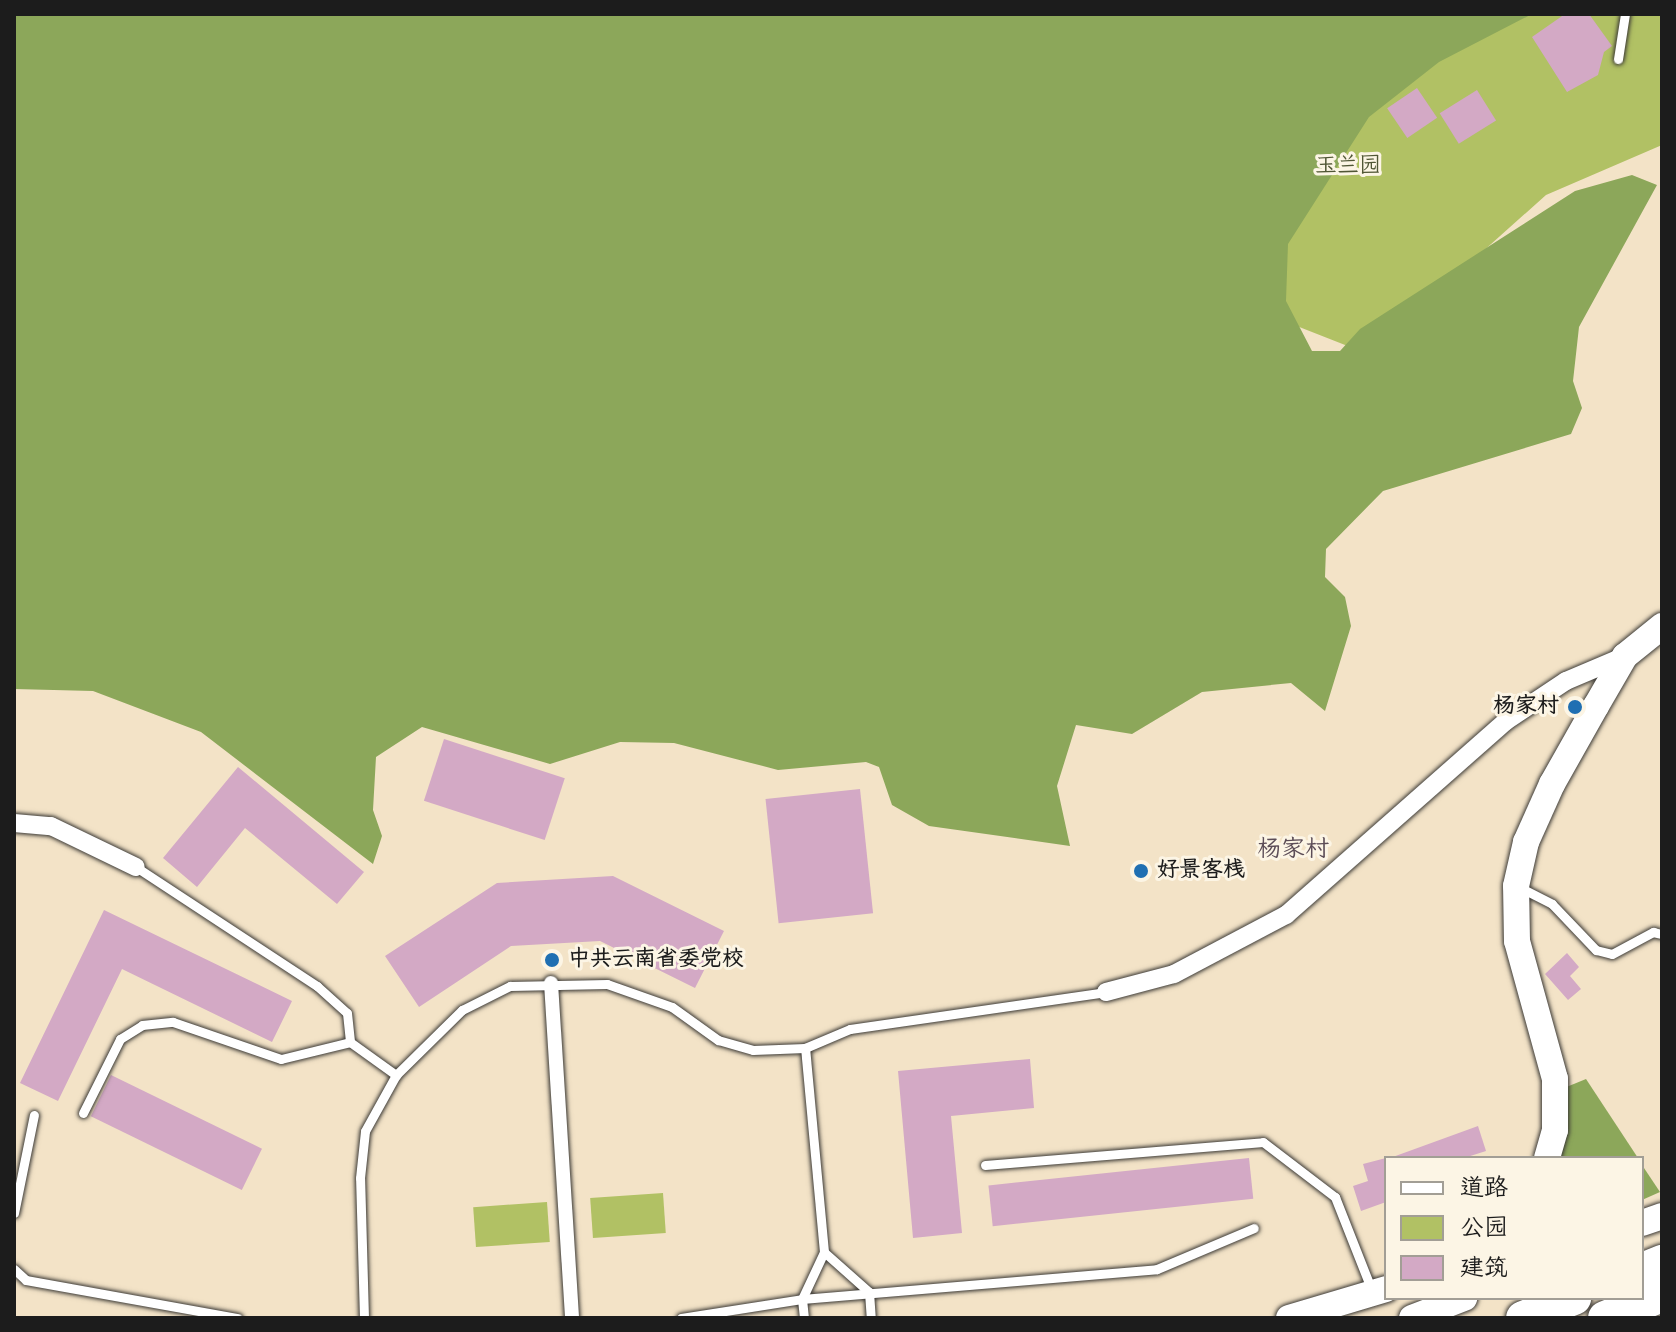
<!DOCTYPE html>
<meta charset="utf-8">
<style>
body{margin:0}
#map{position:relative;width:1676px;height:1332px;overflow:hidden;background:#f3e3c7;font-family:Kalam,"LXGW WenKai TC",sans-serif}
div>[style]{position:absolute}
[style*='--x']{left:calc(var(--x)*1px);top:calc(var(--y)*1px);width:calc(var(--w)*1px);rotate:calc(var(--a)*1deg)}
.green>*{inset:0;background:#b1c164;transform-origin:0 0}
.forest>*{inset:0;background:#8ca75a}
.building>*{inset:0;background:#d3a9c5;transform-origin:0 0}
.roads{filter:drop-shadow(0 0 2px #3c3a36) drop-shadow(0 0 2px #3c3a36)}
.service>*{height:9px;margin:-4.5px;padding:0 4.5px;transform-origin:4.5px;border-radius:4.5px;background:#fff}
.pedestrian>*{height:14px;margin:-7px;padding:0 7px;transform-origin:7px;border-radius:7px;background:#fff}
.minor>*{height:18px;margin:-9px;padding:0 9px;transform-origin:9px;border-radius:9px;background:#fff}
.secondary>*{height:26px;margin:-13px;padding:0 13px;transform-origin:13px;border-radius:13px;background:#fff}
.motorway>*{height:34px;margin:-17px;padding:0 17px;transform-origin:17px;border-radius:17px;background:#fff}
.dots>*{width:22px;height:22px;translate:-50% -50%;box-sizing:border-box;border:4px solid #fcf5e5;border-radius:50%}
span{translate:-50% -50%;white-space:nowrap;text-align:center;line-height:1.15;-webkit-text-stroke:6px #fcf5e5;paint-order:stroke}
.park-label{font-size:22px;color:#505635}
.poi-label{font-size:22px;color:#1c1c1c;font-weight:700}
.right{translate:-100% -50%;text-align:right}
.left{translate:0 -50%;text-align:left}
.neighbourhood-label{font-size:24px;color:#5c4d57}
.frame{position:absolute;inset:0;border:16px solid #1c1c1c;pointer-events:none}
.legend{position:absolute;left:1384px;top:1156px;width:260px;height:144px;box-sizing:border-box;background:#fcf5e5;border:2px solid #a29e95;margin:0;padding:10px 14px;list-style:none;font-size:24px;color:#1c1c1c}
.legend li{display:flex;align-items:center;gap:16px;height:40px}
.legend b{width:40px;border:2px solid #a29e95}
</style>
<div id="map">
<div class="green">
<div style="clip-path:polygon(1247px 14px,1662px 14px,1662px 145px,1546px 195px,1368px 354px,1142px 265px)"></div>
<div style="left:663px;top:1193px;width:40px;height:73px;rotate:86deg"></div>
<div style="left:547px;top:1202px;width:40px;height:74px;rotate:86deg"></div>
</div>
<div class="forest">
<div style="clip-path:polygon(14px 14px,1532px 14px,1439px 62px,1369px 117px,1288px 244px,1286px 301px,1312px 351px,1340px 351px,1360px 329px,1575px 191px,1632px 175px,1657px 185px,1579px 327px,1573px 381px,1582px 408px,1571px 434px,1383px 491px,1326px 549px,1325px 577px,1345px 597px,1351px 626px,1325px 711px,1291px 683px,1202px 692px,1132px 734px,1076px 725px,1057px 786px,1070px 846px,929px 826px,892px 805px,879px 767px,866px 762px,778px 770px,674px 743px,620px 742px,550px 764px,422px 727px,376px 757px,373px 810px,382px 836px,373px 864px,201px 732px,93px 691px,14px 689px)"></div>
<div style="clip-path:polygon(1586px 1079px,1638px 1158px,1560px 1158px,1564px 1088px)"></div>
<div style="clip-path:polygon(1642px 1165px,1660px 1192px,1642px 1200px)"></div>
</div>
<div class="building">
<div style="clip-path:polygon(1565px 14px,1589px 14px,1612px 46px,1604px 52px,1598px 75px,1567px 92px,1532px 37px)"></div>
<div style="left:1417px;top:88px;width:36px;height:36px;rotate:56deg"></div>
<div style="left:1477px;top:90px;width:36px;height:44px;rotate:58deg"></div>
<div style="left:444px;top:739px;width:127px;height:65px;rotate:18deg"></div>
<div style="clip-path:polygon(238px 767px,364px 872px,337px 904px,245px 828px,197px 887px,163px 858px)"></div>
<div style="left:860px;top:789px;width:125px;height:95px;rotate:84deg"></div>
<div style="clip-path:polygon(613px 876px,724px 931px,695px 988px,600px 941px,511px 946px,419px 1007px,385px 956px,497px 883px)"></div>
<div style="clip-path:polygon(104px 910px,292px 1001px,272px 1042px,122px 969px,58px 1101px,20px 1083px)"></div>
<div style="clip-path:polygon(1567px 953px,1579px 967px,1570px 976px,1581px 989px,1568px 1000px,1545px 974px)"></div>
<div style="clip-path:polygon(1030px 1059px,1034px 1108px,951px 1116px,962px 1233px,913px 1238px,898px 1071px)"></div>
<div style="left:111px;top:1075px;width:168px;height:46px;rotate:26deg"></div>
<div style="clip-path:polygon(1478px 1126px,1486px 1151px,1464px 1158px,1390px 1158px)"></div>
<div style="left:1249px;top:1158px;width:41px;height:262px;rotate:84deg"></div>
<div style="clip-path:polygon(1386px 1158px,1386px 1202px,1361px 1211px,1353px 1186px,1368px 1181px,1363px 1164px)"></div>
</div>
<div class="roads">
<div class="service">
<div style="--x:1618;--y:59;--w:46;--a:-81.2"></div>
<div style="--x:136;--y:867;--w:217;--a:33.3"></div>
<div style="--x:317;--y:986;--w:40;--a:42"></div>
<div style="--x:347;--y:1013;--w:29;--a:84"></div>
<div style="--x:350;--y:1042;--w:57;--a:35.7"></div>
<div style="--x:1519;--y:887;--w:37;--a:27"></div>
<div style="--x:1552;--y:904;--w:64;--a:46.3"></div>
<div style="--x:1596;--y:950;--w:16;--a:14"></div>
<div style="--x:1612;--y:954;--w:47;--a:-28.2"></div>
<div style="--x:1653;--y:932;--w:9;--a:13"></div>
<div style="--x:83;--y:1113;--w:83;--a:-63.4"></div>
<div style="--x:120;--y:1039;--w:26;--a:-32"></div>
<div style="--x:142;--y:1025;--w:31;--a:-6"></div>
<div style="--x:173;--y:1022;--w:114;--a:18.9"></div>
<div style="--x:281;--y:1059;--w:71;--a:-13.8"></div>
<div style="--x:985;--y:1165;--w:279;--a:-4.7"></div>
<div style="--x:1263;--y:1142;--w:91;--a:37.4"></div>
<div style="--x:1335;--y:1197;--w:101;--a:68.5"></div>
<div style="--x:14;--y:1213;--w:100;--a:-78.5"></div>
<div style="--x:824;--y:1252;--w:60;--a:41.6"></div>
<div style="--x:869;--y:1292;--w:26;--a:86"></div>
<div style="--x:14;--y:1269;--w:16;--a:43"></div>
<div style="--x:26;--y:1280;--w:215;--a:10.2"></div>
<div style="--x:364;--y:1318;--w:140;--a:-91.6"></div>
<div style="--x:360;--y:1178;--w:47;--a:-83.9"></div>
<div style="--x:365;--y:1131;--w:64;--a:-61"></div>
<div style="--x:396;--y:1075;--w:93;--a:-44.6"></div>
<div style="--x:462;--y:1010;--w:54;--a:-26.6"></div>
<div style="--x:510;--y:986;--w:97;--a:-1.2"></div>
<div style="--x:607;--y:984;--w:69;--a:19.5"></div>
<div style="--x:672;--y:1007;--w:57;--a:35.7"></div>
<div style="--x:718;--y:1040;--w:36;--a:16"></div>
<div style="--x:753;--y:1050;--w:52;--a:-2.2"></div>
<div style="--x:805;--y:1048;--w:49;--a:-22.9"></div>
<div style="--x:850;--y:1029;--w:259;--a:-8.2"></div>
<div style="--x:681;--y:1318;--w:122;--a:-8.9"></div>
<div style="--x:802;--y:1299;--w:356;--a:-4.8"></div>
<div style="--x:1157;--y:1269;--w:105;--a:-22.9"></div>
<div style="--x:804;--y:1318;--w:19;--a:-96"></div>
<div style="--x:802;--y:1299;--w:52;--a:-64.9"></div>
<div style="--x:824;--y:1252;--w:205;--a:-95.3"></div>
</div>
<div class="pedestrian">
<div style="--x:551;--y:983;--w:336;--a:86.4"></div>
</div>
<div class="minor">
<div style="--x:14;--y:823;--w:37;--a:5"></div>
<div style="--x:51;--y:826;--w:94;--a:25.8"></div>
<div style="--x:1106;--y:992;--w:70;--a:-14.8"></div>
<div style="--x:1174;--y:974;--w:127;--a:-27.8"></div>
<div style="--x:1286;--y:915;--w:293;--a:-41.4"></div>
<div style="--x:1506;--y:721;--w:72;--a:-33.7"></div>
<div style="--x:1566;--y:681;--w:64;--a:-23"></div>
</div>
<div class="secondary">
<div style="--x:1547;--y:1158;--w:29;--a:-74"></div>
<div style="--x:1555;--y:1130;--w:51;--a:-90"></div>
<div style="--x:1555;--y:1079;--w:143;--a:-105.4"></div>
<div style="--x:1517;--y:941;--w:55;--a:-91"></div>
<div style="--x:1516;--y:886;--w:45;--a:-77.2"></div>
<div style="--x:1526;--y:842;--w:64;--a:-65.9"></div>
<div style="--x:1552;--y:784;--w:90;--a:-60.6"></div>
<div style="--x:1596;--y:706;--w:58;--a:-59.9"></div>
<div style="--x:1625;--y:656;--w:48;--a:-39"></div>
<div style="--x:1642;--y:1223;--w:21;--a:-19"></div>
<div style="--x:1289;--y:1318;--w:101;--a:-16.6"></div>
<div style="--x:1412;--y:1318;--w:56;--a:-21"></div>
</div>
<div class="motorway">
<div style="--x:1642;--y:1270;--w:22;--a:-22"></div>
<div style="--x:1523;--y:1318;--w:55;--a:-21.4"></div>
<div style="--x:1605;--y:1318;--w:61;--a:-22"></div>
</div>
</div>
<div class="dots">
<div style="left:1575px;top:707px;background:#1f6fb2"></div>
<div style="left:1141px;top:871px;background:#1f6fb2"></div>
<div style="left:552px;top:960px;background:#1f6fb2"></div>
</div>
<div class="park-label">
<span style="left:1348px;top:167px">玉兰园</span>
</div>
<div class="poi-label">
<span class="right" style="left:1559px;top:707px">杨家村</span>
<span class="left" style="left:1157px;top:871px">好景客栈</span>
<span class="left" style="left:568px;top:960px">中共云南省委党校</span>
</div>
<div class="neighbourhood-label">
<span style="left:1293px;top:850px">杨家村</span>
</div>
<div class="frame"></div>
<ul class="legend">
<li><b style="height:10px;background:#fff"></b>道路</li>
<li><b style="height:22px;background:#b1c164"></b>公园</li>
<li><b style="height:22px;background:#d3a9c5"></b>建筑</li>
</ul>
</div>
